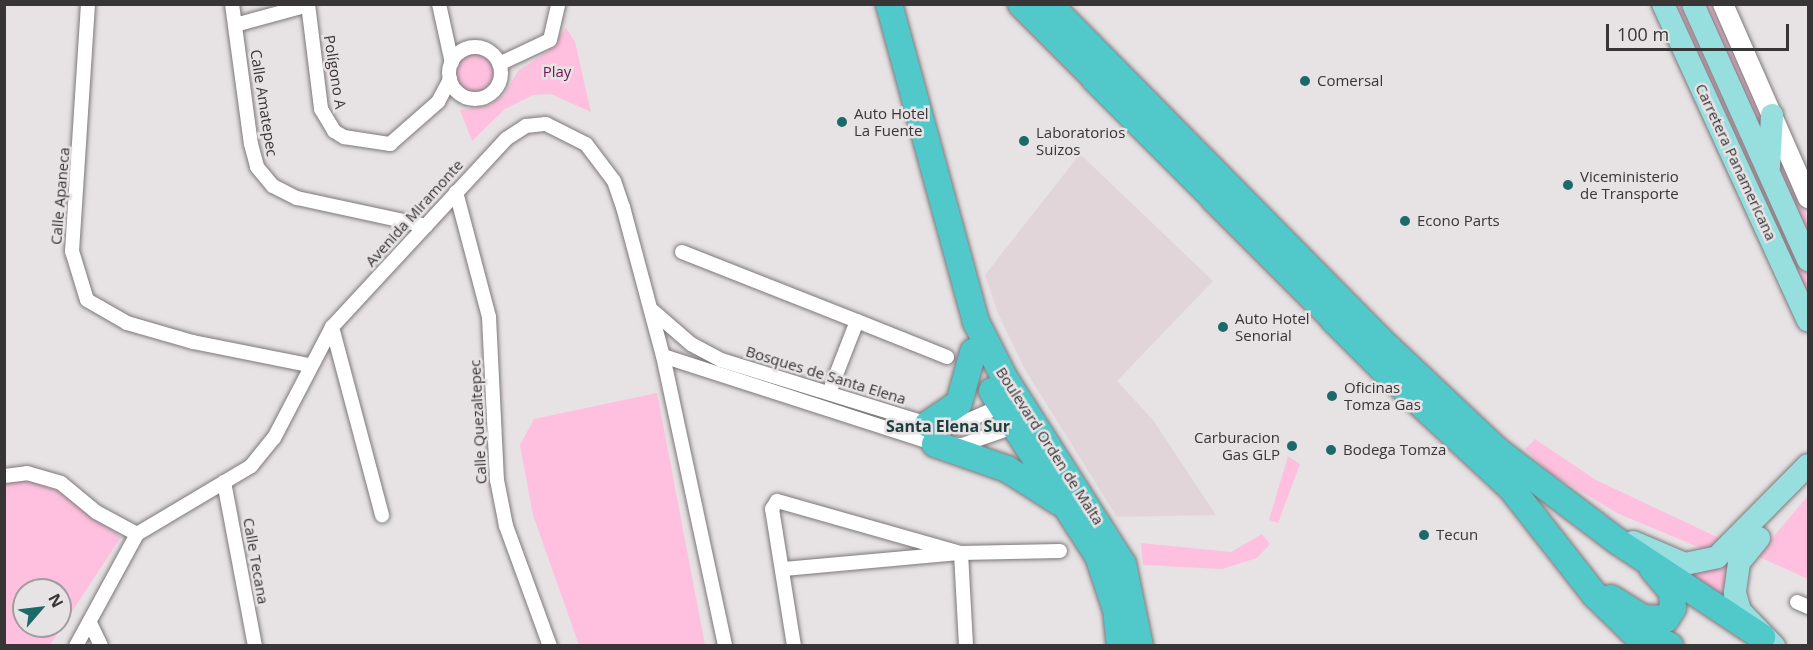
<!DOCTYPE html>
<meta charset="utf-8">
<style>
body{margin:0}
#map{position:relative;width:1813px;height:650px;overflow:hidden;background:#e7e2e4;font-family:"Open Sans",sans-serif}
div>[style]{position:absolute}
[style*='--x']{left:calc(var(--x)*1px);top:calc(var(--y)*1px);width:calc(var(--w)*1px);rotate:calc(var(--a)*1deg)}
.built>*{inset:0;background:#e2d5da}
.green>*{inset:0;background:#fec0de}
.round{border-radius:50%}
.roads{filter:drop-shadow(0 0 2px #7d787a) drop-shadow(0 0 2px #7d787a)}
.street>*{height:14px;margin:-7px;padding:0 7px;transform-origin:7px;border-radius:7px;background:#fff}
.street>.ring{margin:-7px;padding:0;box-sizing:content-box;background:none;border:14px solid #fff;border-radius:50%}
.secondary>*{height:20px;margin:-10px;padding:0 10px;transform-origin:10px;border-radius:10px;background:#fff}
.primary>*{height:22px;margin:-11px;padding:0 11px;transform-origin:11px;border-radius:11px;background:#97dedf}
.highway>*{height:26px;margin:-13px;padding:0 13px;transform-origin:13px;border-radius:13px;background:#51c8ca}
.dots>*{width:16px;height:16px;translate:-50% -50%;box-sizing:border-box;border:3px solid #e7e2e4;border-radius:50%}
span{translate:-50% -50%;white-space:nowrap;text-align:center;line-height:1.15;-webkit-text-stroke:5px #e7e2e4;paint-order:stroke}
.street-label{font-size:15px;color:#373536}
.park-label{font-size:15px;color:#70144d}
.poi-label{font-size:15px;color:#373536}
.left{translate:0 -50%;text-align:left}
.right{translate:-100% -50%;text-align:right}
.neighbourhood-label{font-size:16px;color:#1c3e3f;font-weight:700}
.frame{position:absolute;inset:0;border:6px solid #373536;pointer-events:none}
.north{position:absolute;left:12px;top:578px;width:60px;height:60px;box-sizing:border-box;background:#e7e2e4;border:2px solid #a19d9e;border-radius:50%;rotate:62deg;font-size:16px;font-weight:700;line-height:24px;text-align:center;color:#373536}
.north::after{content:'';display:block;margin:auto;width:21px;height:27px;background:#1c696a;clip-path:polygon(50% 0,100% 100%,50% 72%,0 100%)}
.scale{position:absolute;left:1606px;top:24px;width:183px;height:27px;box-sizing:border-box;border:3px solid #373536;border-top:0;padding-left:8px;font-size:18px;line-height:21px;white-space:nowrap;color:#373536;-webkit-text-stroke:4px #e7e2e4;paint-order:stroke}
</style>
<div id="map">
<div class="built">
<div style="clip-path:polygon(1080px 154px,1213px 281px,1117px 381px,1153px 420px,1216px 515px,1117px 517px,1024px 368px,997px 311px,985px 275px)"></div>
</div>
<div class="green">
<div style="clip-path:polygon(1672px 5px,1684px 5px,1808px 275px,1808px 298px)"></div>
<div style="clip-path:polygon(1700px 5px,1711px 5px,1760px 110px,1764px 140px)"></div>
<div style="clip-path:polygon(566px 28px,575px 42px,591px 112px,551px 94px,533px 95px,505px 109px,472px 141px,460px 110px,490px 105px,504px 95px,518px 71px,548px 51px)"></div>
<div class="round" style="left:455px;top:53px;width:40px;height:40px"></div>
<div style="clip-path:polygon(1777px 145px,1808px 218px,1808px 237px,1775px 171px)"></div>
<div style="clip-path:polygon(657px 393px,705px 645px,579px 645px,533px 515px,520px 445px,534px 419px)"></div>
<div style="clip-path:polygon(1535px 439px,1596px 480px,1719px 538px,1742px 533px,1710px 552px,1619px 514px,1550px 473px,1525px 449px)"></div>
<div style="clip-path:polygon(1288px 456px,1300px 464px,1278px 523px,1269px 520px)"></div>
<div style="clip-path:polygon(evenodd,29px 479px,62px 493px,121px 537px,50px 645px,5px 646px,5px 483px,29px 479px,24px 590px,60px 590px,60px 626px,24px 626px,24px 590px)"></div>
<div style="clip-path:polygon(1808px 496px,1808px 579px,1757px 556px)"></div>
<div style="clip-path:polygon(1262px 534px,1270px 544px,1257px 558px,1222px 569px,1143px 565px,1141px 543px,1231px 552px)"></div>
<div style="clip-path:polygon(1736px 552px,1726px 575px,1726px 601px,1688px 574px)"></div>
</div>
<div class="roads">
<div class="street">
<div style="--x:88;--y:4;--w:248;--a:93.7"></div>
<div style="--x:72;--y:251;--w:51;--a:73"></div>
<div style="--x:87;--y:300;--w:46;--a:29.9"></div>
<div style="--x:127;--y:323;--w:69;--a:16.1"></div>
<div style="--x:193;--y:342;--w:117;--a:11.3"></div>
<div style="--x:232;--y:4;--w:141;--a:82.3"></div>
<div style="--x:251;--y:144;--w:24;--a:75"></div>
<div style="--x:257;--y:167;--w:25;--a:50"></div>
<div style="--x:273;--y:186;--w:27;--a:27"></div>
<div style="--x:297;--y:198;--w:132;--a:12.2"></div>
<div style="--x:308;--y:4;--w:106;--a:82.9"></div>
<div style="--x:321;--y:109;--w:26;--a:59"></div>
<div style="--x:334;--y:131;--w:12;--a:31"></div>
<div style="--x:344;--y:137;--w:47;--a:8.7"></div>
<div style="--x:390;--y:144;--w:64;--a:-41.2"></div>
<div style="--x:438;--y:102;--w:26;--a:-62"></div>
<div style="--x:439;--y:4;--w:60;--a:77.6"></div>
<div style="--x:235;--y:25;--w:76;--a:-15.3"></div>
<div class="ring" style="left:449px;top:47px;width:38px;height:38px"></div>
<div style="--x:499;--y:64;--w:56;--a:-25.2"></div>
<div style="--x:550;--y:40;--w:37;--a:-77"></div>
<div style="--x:456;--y:192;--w:129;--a:75.2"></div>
<div style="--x:489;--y:317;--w:163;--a:87.2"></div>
<div style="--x:497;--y:480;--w:47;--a:78.9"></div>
<div style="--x:506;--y:526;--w:128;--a:69.9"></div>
<div style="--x:682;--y:252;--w:188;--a:21.5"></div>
<div style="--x:857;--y:321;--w:77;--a:111.3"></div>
<div style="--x:653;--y:311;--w:50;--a:41"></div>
<div style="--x:691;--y:344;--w:34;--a:28"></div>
<div style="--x:721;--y:360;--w:217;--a:17.2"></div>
<div style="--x:928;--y:424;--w:27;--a:4"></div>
<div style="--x:955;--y:426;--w:50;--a:-23.5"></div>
<div style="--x:857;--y:321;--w:97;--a:21.8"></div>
<div style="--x:332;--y:327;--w:195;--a:75.1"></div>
<div style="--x:663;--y:356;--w:286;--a:17.9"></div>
<div style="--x:935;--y:444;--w:27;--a:2"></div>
<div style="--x:962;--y:445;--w:54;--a:-19.4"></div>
<div style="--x:4;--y:476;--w:23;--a:-7"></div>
<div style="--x:27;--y:473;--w:35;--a:16"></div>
<div style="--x:61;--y:483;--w:45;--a:39.6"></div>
<div style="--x:96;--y:512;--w:47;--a:28.2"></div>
<div style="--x:224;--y:482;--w:167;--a:79.3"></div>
<div style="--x:961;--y:553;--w:93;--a:86.9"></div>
<div style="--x:784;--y:569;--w:178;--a:-5.2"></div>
<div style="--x:961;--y:553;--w:99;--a:-1.2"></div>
<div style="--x:1797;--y:602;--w:12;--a:24"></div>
<div style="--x:90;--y:623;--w:25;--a:64"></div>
<div style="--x:76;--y:646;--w:128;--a:-61.4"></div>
<div style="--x:137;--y:534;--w:133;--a:-30.8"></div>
<div style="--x:251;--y:466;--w:36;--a:-51"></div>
<div style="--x:274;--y:438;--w:125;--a:-62.4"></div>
<div style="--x:332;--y:327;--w:256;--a:-47.2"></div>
<div style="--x:506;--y:139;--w:24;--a:-33"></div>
<div style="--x:526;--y:126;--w:20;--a:-6"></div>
<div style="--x:546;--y:124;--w:45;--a:26.6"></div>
<div style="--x:586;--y:144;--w:46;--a:52.9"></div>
<div style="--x:614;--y:181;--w:28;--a:71"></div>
<div style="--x:623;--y:207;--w:154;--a:75"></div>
<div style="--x:663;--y:356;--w:297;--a:77.9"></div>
<div style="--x:794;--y:646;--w:139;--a:-99.1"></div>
<div style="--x:772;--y:509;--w:9;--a:-58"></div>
<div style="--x:777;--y:501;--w:191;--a:15.8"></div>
</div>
<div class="secondary">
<div style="--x:1723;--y:4;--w:212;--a:66.3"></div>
</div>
<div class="primary">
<div style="--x:1663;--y:4;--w:348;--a:65.4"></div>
<div style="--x:1693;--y:4;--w:281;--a:65.8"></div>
<div style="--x:1769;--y:166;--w:51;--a:-86.6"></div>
<div style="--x:1759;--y:538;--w:32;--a:129"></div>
<div style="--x:1739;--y:563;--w:30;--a:98"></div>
<div style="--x:1735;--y:593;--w:19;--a:74"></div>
<div style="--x:1740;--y:611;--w:49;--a:45.8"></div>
<div style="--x:1633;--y:542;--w:56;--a:22.9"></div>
<div style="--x:1685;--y:564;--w:33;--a:-12"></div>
<div style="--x:1717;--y:557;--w:129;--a:-45.3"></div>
</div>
<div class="highway">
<div style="--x:889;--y:4;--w:330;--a:74.7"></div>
<div style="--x:976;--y:322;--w:64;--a:63"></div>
<div style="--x:1005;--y:379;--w:219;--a:57.5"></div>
<div style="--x:1123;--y:564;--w:84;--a:78.3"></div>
<div style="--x:1021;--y:4;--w:513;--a:45.24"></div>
<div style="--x:1382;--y:368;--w:176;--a:42.9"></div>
<div style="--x:1511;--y:488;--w:136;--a:51.9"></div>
<div style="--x:1595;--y:595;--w:73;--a:44.4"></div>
<div style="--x:1049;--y:4;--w:469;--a:45.4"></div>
<div style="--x:1378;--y:338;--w:165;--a:43.3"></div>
<div style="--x:1498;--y:451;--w:149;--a:37.1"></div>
<div style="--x:1617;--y:541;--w:174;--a:33.5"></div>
<div style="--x:992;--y:391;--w:196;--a:57.3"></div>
<div style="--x:1098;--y:556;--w:57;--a:71.6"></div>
<div style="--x:1116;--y:610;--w:36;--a:84"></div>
<div style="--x:928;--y:424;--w:37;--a:-34"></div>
<div style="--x:959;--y:403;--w:53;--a:-74.6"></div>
<div style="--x:935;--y:444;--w:76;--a:19.1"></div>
<div style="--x:1007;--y:469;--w:62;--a:32.4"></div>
<div style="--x:1611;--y:598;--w:38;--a:32"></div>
<div style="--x:1643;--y:618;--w:23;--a:2"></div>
<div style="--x:1666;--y:619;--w:13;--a:-58"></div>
<div style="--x:1673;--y:608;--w:16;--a:-94"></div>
<div style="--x:1672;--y:592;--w:30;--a:-130"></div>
<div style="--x:1634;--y:627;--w:41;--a:27.8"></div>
</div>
</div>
<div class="dots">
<div style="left:1305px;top:81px;background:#1c696a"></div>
<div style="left:842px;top:122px;background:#1c696a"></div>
<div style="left:1024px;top:141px;background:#1c696a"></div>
<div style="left:1568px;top:185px;background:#1c696a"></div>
<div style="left:1405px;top:221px;background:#1c696a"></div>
<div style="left:1223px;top:327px;background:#1c696a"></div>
<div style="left:1332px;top:396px;background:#1c696a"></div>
<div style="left:1292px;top:446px;background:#1c696a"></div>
<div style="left:1331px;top:450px;background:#1c696a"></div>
<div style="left:1424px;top:535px;background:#1c696a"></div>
</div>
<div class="street-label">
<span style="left:335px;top:72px;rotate:81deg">Polígono A</span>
<span style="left:264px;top:103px;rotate:81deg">Calle Amatepec</span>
<span style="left:1736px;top:162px;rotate:65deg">Carretera Panamericana</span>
<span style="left:60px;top:196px;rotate:-85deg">Calle Apaneca</span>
<span style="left:414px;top:213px;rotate:-48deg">Avenida Miramonte</span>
<span style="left:826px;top:375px;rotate:17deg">Bosques de Santa Elena</span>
<span style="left:478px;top:422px;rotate:-93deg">Calle Quezaltepec</span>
<span style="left:1050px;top:446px;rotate:57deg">Boulevard Orden de Malta</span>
<span style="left:256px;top:561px;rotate:80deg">Calle Tecana</span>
</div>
<div class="park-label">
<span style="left:557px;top:72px">Play</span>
</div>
<div class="poi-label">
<span class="left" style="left:1317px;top:81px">Comersal</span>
<span class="left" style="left:854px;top:122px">Auto Hotel<br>La Fuente</span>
<span class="left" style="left:1036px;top:141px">Laboratorios<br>Suizos</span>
<span class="left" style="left:1580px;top:185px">Viceministerio<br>de Transporte</span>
<span class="left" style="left:1417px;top:221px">Econo Parts</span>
<span class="left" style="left:1235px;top:327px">Auto Hotel<br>Senorial</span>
<span class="left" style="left:1344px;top:396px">Oficinas<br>Tomza Gas</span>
<span class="right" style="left:1280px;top:446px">Carburacion<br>Gas GLP</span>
<span class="left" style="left:1343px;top:450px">Bodega Tomza</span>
<span class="left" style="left:1436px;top:535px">Tecun</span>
</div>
<div class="neighbourhood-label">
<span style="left:948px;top:426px">Santa Elena Sur</span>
</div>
<div class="frame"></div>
<div class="north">N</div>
<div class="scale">100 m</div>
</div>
